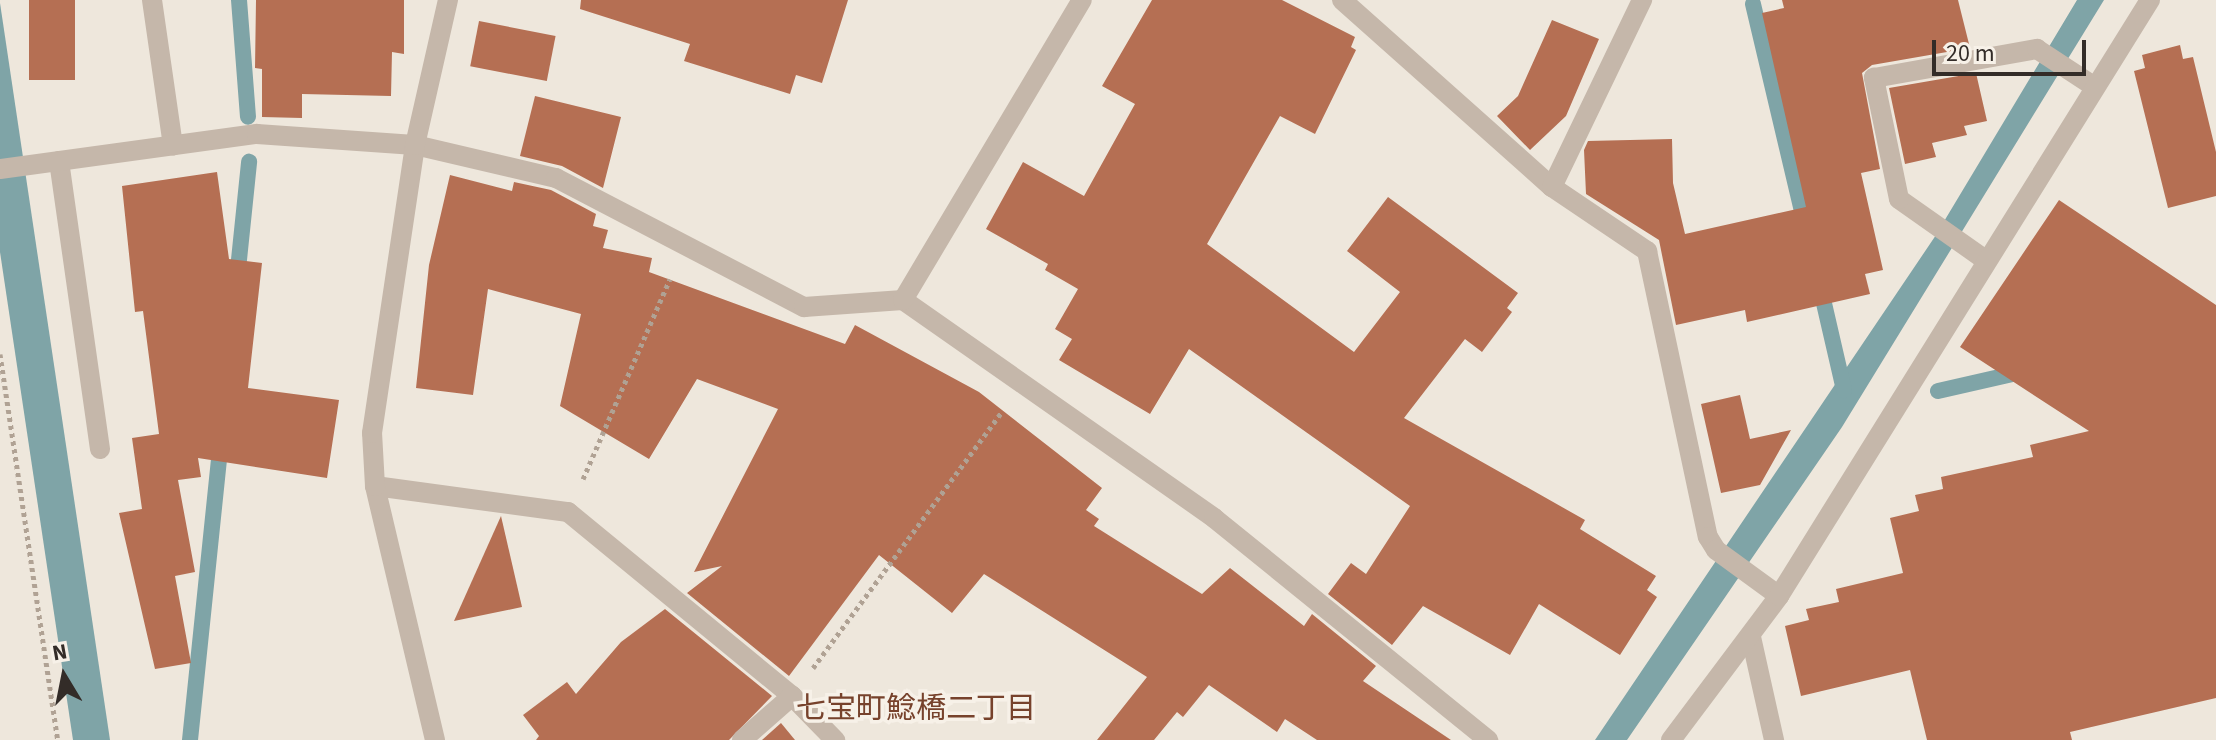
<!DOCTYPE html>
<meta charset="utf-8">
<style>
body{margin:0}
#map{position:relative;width:2216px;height:740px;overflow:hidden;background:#eee7dc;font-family:"Source Sans 3","Noto Sans JP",sans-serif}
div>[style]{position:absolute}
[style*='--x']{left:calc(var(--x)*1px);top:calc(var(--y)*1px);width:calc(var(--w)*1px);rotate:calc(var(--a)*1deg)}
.water>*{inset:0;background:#7fa4a7}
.stream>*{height:16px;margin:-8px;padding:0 8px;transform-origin:8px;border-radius:8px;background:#7fa4a7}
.building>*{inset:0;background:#b56f53;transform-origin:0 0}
.path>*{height:5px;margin-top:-2.5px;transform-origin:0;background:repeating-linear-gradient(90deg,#b0a294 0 4px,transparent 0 8px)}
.service>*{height:20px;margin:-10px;padding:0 10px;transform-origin:10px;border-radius:10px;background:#c5b7aa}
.minor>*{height:20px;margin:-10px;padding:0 10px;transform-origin:10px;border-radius:10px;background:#c5b7aa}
span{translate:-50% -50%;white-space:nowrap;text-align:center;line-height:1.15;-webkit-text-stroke:7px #f7f1e8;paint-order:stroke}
.neighbourhood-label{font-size:30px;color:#77422c}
.north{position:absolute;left:24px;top:636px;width:80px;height:80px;-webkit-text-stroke:6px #f7f1e8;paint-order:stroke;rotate:350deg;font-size:22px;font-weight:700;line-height:32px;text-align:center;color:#332c28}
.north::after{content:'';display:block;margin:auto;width:28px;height:36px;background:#332c28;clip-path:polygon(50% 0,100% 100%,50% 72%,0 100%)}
.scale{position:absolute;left:1932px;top:40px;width:154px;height:36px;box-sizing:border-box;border:4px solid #332c28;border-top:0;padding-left:10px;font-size:24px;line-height:28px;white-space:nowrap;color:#332c28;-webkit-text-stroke:6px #f7f1e8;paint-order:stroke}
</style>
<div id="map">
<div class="water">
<div style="clip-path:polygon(2077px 0,2104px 0,1842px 427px,1627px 740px,1595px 740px,1934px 238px)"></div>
<div style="clip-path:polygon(0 3px,110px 740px,73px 740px,0 252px)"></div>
</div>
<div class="stream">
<div style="--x:239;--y:0;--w:117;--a:85.6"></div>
<div style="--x:1753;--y:4;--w:230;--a:76.7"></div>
<div style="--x:237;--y:279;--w:118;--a:-84.1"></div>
<div style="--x:1820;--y:286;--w:107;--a:77"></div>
<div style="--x:1938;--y:391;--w:90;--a:-12.8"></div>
<div style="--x:190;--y:740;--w:300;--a:-84.1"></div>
</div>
<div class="building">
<div style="left:29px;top:0;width:46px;height:80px"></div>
<div style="clip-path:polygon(256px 0,404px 0,404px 54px,392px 52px,391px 96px,302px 94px,302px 118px,262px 117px,262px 69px,255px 68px)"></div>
<div style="clip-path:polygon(581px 0,848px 0,822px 83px,796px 75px,790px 94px,684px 61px,690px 44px,580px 9px)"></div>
<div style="clip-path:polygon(1152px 0,1282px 0,1355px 37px,1351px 47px,1356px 50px,1315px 134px,1280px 116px,1207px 244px,1354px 352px,1400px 292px,1347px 251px,1388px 197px,1518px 293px,1507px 308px,1512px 312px,1482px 352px,1465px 339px,1404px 418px,1585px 520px,1580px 529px,1656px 576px,1647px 590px,1657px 597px,1620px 655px,1539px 604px,1510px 655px,1423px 606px,1392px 645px,1328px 594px,1351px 563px,1366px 574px,1410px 506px,1189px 349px,1150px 414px,1059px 360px,1072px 339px,1055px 329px,1078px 289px,1045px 270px,1048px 264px,986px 229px,1023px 162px,1084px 196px,1135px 104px,1102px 86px)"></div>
<div style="clip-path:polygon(1782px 0,1958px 0,1970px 48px,1872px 65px,1862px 73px,1880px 169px,1861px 173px,1883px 270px,1865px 274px,1870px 294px,1747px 322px,1745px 310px,1676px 325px,1659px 240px,1586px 194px,1584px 150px,1588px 141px,1672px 139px,1673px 183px,1685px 234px,1806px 207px,1762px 13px,1784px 8px)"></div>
<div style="clip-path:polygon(1552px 20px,1599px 39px,1566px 116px,1530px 150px,1497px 116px,1518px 96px)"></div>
<div style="left:479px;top:21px;width:78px;height:46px;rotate:11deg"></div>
<div style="clip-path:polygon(2180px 45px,2183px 59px,2193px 57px,2216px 152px,2216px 196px,2168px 208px,2134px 71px,2145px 68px,2142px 55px)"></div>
<div style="clip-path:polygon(1976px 73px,1987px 121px,1964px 126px,1967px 135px,1932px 143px,1936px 157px,1905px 164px,1889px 88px)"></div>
<div style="clip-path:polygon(535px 96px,621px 117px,603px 188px,562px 166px,520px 156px)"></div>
<div style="clip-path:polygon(217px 172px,229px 259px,262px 263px,248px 388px,339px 400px,327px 478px,198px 458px,201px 477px,178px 480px,195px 572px,175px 576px,191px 663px,155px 669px,119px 513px,142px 509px,132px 438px,159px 434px,143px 311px,135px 312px,122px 186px)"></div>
<div style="clip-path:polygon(450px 175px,512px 191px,514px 182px,551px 190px,596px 214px,593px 226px,608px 230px,603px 248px,652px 258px,649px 272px,845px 344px,855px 325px,979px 392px,1102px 488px,1086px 510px,1099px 519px,1094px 526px,1202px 594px,1230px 568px,1304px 626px,1312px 614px,1376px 666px,1363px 681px,1451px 740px,1317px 740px,1285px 719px,1277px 732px,1209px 685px,1183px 717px,1177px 712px,1154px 740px,1097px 740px,1147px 677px,984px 574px,952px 613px,879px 555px,789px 676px,687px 593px,722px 566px,694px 572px,778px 409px,697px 379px,649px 459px,560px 406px,581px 314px,488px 289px,473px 395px,416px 388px,429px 265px)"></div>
<div style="clip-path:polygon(2059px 200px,2216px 305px,2216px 698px,2070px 732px,2072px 740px,1927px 740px,1910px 670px,1801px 696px,1785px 626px,1809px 620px,1806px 609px,1839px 602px,1836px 589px,1903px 573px,1890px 518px,1919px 511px,1915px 495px,1943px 489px,1941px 477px,2033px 457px,2030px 445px,2089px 431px,1960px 347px)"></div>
<div style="clip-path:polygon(1740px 395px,1750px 439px,1791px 430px,1760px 485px,1721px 493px,1701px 404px)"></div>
<div style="clip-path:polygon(501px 516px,522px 607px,454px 621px)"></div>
<div style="clip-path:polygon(665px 609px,772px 696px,729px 740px,536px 740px,539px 736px,523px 715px,567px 682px,576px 694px,621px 642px)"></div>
<div style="clip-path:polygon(781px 723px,795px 740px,762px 740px)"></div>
</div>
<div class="path">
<div style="--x:0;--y:354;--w:390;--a:81.5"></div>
<div style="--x:583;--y:479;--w:218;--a:-66.5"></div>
<div style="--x:813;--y:668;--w:318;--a:-53.6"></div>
</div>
<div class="service">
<div style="--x:152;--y:0;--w:147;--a:81.8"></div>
<div style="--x:59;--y:161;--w:291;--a:81.9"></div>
</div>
<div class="minor">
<div style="--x:1342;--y:0;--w:281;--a:41.7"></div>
<div style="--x:1552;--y:187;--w:115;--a:34"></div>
<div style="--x:1647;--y:251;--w:292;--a:78"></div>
<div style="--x:1708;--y:537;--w:15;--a:58"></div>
<div style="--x:1716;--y:550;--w:78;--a:36.1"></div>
<div style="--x:0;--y:169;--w:259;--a:-7.8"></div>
<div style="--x:257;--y:134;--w:158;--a:4"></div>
<div style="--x:415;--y:145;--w:145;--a:13.2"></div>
<div style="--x:556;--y:178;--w:280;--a:27.5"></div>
<div style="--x:804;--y:307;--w:99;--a:-4"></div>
<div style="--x:903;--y:300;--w:380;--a:35"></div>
<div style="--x:1214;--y:518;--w:353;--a:39"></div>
<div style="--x:1552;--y:187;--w:208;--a:-64.3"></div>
<div style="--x:1984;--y:259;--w:104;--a:-144.8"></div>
<div style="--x:1899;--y:199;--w:124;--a:-101.7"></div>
<div style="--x:1874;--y:78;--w:166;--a:-10.1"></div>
<div style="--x:2037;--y:49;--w:69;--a:33.2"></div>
<div style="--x:903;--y:300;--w:349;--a:-59.2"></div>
<div style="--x:375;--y:486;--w:195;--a:7.7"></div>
<div style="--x:568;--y:512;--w:290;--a:39.4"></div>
<div style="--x:792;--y:696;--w:62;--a:45.7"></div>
<div style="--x:1751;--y:637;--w:106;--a:77.4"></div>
<div style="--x:435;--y:740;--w:261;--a:-103.3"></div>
<div style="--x:375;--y:486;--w:53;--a:-93.2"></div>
<div style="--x:372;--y:433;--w:291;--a:-81.5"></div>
<div style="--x:415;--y:145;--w:149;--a:-77.2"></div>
<div style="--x:742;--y:740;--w:67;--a:-41.3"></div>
<div style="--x:1671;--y:740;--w:180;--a:-53.1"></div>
<div style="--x:1779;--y:596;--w:702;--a:-58.1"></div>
</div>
<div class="neighbourhood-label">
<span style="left:916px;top:709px">七宝町鯰橋二丁目</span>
</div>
<div class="north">N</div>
<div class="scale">20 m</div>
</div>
